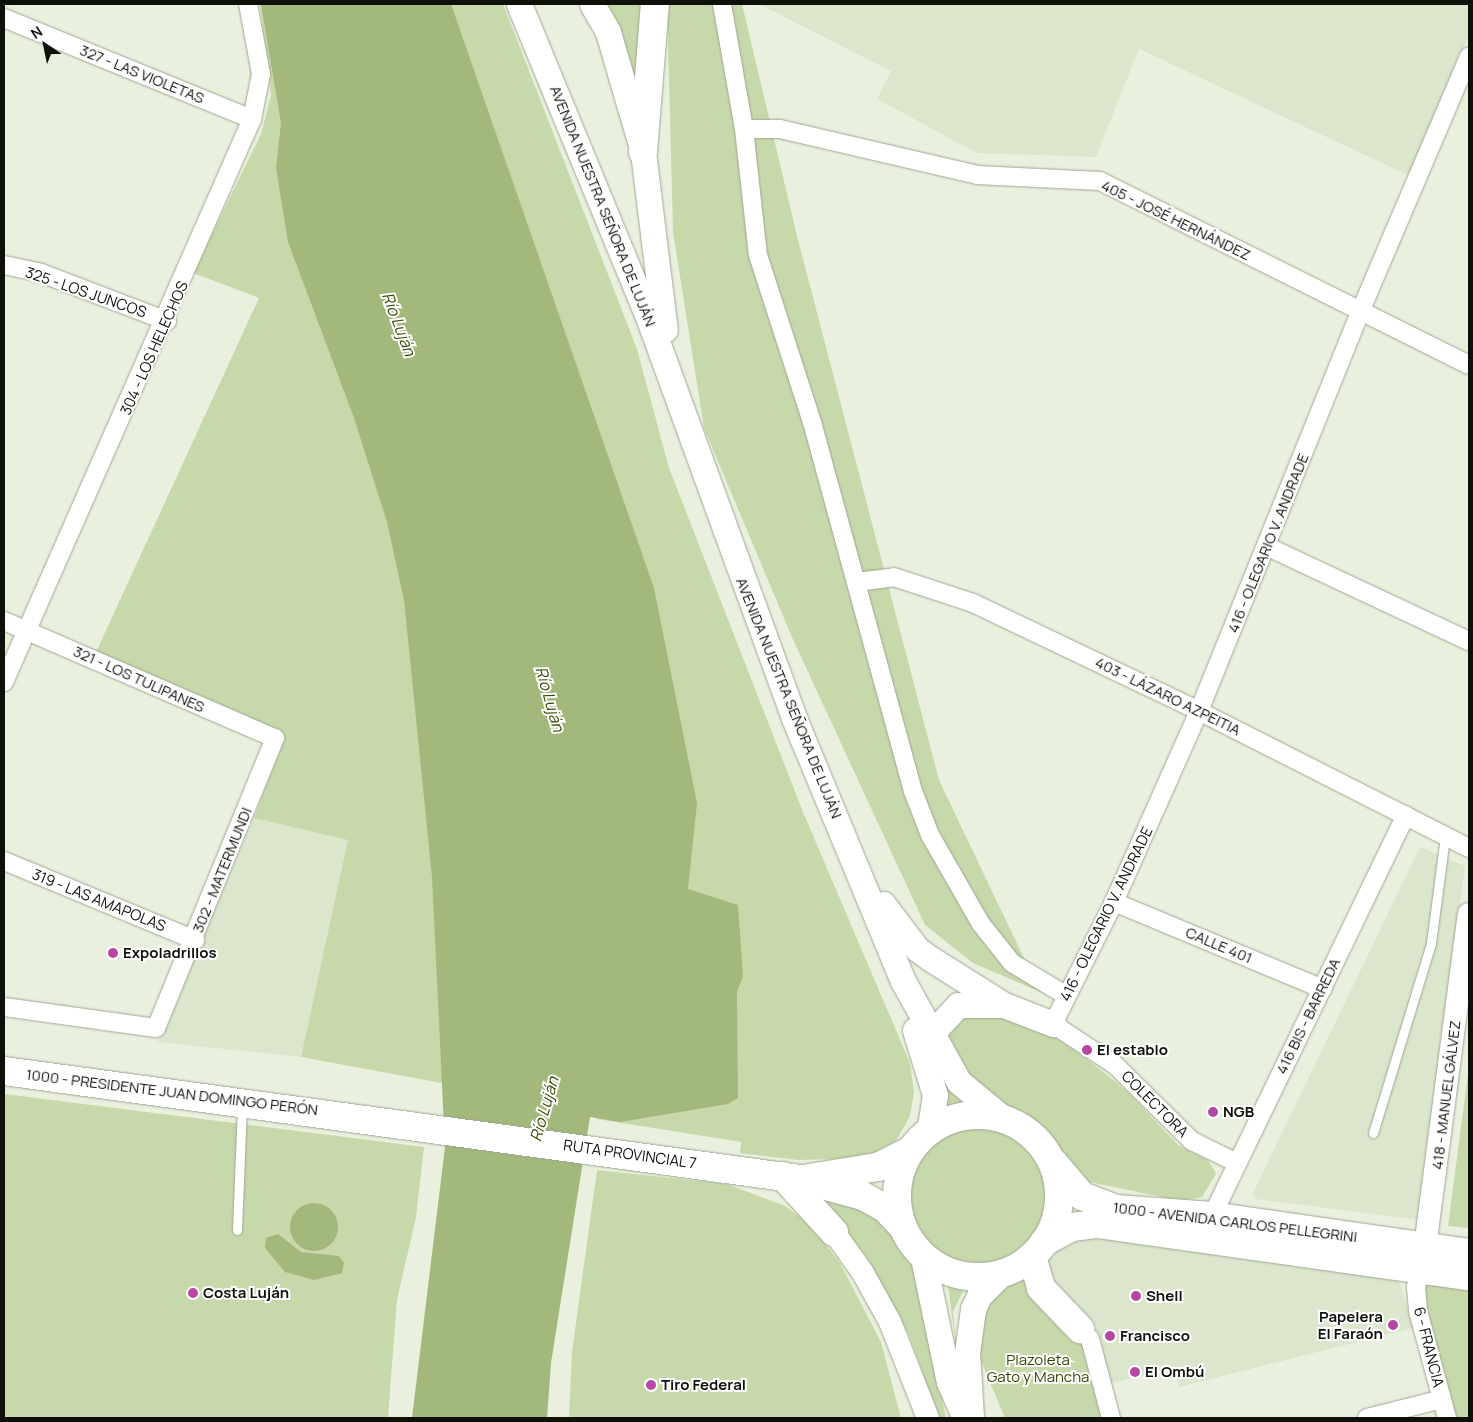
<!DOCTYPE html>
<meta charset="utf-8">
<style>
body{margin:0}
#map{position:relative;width:1473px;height:1422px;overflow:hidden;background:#e9f1de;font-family:Manrope,sans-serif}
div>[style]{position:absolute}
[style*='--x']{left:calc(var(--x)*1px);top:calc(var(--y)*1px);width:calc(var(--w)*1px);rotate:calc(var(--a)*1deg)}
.built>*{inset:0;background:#dbe6cc}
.green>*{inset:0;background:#c7d9aa}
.round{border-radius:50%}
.water>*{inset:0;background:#a2b97b}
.roads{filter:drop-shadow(0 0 1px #9fa694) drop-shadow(0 0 1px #9fa694)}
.service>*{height:9px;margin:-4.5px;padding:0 4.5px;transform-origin:4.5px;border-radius:4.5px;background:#fff}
.minor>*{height:18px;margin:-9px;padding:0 9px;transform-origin:9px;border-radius:9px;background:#fff}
.tertiary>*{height:22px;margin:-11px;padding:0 11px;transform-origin:11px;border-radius:11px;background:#fff}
.secondary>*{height:25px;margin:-12.5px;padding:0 12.5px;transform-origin:12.5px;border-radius:12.5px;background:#fff}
.primary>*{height:28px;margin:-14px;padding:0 14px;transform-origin:14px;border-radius:14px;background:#fff}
.primary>.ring{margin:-14px;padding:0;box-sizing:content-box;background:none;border:28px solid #fff;border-radius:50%}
.motorway>*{height:28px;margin:-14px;padding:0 14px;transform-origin:14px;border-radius:14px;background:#fff}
.dots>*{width:14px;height:14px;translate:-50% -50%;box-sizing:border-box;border:2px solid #fff;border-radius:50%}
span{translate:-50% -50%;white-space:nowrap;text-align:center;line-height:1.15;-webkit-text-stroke:4px #fff;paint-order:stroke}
.street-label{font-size:15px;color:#0e110a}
.poi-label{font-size:15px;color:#0e110a;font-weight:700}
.left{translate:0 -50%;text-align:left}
.right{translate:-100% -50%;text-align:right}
.park-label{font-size:15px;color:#344700}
.water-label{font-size:16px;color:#384b03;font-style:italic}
.frame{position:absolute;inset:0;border:5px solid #0e110a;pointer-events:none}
.north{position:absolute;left:20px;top:20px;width:50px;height:50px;-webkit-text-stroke:4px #fff;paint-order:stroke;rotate:326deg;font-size:14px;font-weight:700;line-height:20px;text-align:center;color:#0e110a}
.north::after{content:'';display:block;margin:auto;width:18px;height:22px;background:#0e110a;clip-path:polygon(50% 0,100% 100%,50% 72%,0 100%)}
</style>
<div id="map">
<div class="built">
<div style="clip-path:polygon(759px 4px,1469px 4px,1469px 36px,1410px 176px,1139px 49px,1096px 157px,977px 153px,877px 99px,891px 71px)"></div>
<div style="clip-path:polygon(254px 818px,349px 840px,301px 1057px,158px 1042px)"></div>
<div style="clip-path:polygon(1420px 847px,1465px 866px,1420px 1220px,1256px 1199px,1253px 1193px)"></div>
<div style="clip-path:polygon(1076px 1232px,1399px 1280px,1413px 1328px,1179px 1387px,1174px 1367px,1112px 1383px,1095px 1323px,1061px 1299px,1046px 1270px,1051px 1250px)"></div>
</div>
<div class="green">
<div style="clip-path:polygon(260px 4px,283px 4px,402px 497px,485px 1091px,301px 1057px,348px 840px,254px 818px,284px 738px,96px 652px,259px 298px,193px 273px,261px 134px,271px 95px)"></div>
<div style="clip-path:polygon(373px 4px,503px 4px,637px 349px,669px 468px,803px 812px,910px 1063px,914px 1092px,910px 1116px,896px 1141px,864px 1158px,798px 1160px,740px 1153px,741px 1142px,597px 1119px,622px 1037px)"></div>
<div style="clip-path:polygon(599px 4px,642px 4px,634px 93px)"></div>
<div style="clip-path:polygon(667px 4px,742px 4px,797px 236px,939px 780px,1040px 992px,973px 963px,925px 925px,791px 635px,704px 428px,673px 232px)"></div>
<div style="clip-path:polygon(980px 1007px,1051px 1035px,1082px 1055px,1128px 1092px,1178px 1145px,1208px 1160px,1216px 1174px,1202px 1197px,1181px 1201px,1085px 1181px,1036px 1123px,978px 1091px,945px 1045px,945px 1023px)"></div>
<div style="clip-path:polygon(932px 1042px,963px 1097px,964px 1102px,945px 1110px)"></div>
<div style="clip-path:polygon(1469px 1066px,1469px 1228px,1448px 1226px)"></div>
<div style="clip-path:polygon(4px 1094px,424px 1147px,416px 1217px,397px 1300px,388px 1418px,4px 1418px)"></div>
<div class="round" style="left:906px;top:1121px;width:142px;height:142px"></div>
<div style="clip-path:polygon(597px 1170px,727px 1184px,785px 1206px,810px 1224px,840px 1263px,881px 1342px,901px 1418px,569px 1418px,572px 1352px)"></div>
<div style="clip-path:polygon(811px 1190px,884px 1217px,907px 1254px,916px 1270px,946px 1418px,939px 1418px,909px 1335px,866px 1256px)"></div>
<div style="clip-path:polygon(1028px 1266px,1086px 1346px,1105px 1418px,1005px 1418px,978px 1354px,977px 1318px,1006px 1279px)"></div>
<div style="clip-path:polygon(947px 1278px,967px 1283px,953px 1312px,959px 1368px)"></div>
<div style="clip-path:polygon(1422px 1281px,1469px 1288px,1469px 1418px,1450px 1418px)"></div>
</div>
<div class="water">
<div style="clip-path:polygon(261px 4px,451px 4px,654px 588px,697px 803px,688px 889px,738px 905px,743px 976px,737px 992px,738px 1098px,728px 1104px,620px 1122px,590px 1117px,551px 1363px,547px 1418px,412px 1418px,445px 1147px,432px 877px,404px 600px,387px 522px,354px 418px,288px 242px,276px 168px,281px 123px)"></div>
<div class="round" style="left:290px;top:1203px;width:48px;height:48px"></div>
<div style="clip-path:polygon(278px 1234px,301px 1252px,339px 1256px,344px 1263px,342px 1273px,314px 1280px,285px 1272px,265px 1248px,266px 1238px)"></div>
</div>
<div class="roads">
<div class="service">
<div style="--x:1373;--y:1133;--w:199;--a:-73"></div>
<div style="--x:1431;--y:943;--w:108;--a:-82.5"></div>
<div style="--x:237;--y:1230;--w:125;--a:-87.7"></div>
</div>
<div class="minor">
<div style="--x:722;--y:4;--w:127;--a:80"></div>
<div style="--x:744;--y:129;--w:127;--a:83.7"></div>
<div style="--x:758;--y:255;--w:176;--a:72.1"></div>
<div style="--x:812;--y:422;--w:383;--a:74.7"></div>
<div style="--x:913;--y:791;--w:47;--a:68.9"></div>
<div style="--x:930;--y:835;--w:103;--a:60.2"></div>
<div style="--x:981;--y:924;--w:50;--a:51.5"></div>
<div style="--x:1012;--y:963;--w:64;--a:31"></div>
<div style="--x:4;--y:18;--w:268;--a:22.2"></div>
<div style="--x:744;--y:129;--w:36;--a:0"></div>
<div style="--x:780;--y:129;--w:202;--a:13.1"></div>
<div style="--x:977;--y:175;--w:123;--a:2.8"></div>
<div style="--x:1100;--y:181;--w:412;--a:26.5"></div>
<div style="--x:4;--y:265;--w:38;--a:12"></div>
<div style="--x:41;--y:273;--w:135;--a:20.9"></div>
<div style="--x:1268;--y:547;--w:222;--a:25.1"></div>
<div style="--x:856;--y:582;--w:38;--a:-7"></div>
<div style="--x:894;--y:577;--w:83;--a:18.2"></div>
<div style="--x:973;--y:603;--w:250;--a:25.5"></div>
<div style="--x:1199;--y:711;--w:303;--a:26.9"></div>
<div style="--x:4;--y:621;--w:295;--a:23.4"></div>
<div style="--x:275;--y:738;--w:313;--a:112.3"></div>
<div style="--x:156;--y:1028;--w:153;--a:-172.1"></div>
<div style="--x:4;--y:682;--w:615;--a:-66.23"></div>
<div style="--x:252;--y:119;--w:46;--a:-78.7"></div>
<div style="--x:261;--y:74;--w:71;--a:-100.5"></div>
<div style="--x:4;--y:861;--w:207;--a:22.5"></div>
<div style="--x:1114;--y:902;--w:226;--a:22.6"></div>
<div style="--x:1235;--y:1162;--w:48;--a:-154"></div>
<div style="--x:1192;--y:1141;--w:108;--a:-135.4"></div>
<div style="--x:1115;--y:1065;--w:74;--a:-146.5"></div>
<div style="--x:1053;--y:1024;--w:136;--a:-63.4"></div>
<div style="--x:1114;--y:902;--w:209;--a:-66"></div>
<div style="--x:1199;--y:711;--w:430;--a:-68"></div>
<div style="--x:1360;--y:312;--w:278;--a:-66.9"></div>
<div style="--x:1212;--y:1216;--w:445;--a:-64.2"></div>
<div style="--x:1421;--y:1269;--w:19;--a:106"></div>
<div style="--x:1416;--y:1287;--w:24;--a:85"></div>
<div style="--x:1418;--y:1311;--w:111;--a:74.8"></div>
<div style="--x:1080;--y:1329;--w:14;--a:45"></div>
<div style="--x:1090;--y:1339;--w:82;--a:75.1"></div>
<div style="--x:1367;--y:1418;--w:77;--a:-14.2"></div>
</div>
<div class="tertiary">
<div style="--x:834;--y:1232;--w:50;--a:54.7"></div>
<div style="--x:863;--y:1273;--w:56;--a:61.1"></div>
<div style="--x:890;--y:1322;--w:103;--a:68.4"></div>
<div style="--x:1423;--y:1262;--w:351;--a:-82.5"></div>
</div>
<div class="secondary">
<div style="--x:519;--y:4;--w:347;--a:67.6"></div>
<div style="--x:651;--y:325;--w:418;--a:70"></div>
<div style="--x:794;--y:718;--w:285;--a:67.5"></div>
<div style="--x:903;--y:981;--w:115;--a:61"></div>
<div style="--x:959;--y:1082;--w:58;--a:39.4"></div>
<div style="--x:592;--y:4;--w:32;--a:60"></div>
<div style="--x:608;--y:32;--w:125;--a:73.7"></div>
<div style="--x:643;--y:152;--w:179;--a:83"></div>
<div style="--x:883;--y:904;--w:56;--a:52.9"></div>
<div style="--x:917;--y:949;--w:17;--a:36"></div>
<div style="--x:931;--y:959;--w:86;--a:32.2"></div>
<div style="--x:1004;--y:1005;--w:53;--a:21.2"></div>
<div style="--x:915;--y:1030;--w:68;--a:72.9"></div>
<div style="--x:935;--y:1095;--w:37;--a:99"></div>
<div style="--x:932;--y:1033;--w:38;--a:-47"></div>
<div style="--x:958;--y:1005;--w:44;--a:0"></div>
<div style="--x:922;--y:1253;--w:132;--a:78.2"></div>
<div style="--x:949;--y:1382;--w:39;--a:66"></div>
<div style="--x:971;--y:1416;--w:63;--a:-93.6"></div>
<div style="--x:967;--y:1353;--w:44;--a:-82.2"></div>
<div style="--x:973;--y:1309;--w:14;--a:-65"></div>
<div style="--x:979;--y:1296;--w:33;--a:-45"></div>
</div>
<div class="primary">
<div style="--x:4;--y:1071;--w:803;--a:7.73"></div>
<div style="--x:800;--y:1179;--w:65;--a:15.1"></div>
<div style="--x:863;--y:1196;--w:25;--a:29"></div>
<div style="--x:885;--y:1208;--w:25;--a:47"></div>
<div class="ring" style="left:897px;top:1115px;width:134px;height:134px"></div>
<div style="--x:1054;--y:1163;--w:43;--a:49.7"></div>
<div style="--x:1082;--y:1196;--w:36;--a:21"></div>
<div style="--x:1116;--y:1209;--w:96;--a:4.2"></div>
<div style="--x:1212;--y:1216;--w:260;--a:8.2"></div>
<div style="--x:783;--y:1176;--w:76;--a:47.7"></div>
<div style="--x:809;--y:1178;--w:70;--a:-9.1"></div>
<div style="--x:878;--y:1167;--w:36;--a:-27"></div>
<div style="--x:1044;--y:1242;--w:32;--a:-28"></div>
<div style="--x:1072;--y:1227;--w:25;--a:-7"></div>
<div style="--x:1097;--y:1224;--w:376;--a:8"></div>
<div style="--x:1032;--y:1256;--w:33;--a:74"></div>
<div style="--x:1041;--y:1288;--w:57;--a:46.4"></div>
</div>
<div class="motorway">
<div style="--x:643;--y:152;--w:148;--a:-85.4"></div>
</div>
</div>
<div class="dots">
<div style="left:113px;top:953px;background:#b647a3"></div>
<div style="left:1087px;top:1050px;background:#b647a3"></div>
<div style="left:1213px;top:1112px;background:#b647a3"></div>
<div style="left:193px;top:1293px;background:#b647a3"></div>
<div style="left:1136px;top:1296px;background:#b647a3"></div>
<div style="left:1393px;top:1325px;background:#b647a3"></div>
<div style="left:1110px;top:1336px;background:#b647a3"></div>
<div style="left:1135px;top:1372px;background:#b647a3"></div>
<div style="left:651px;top:1385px;background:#b647a3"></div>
</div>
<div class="street-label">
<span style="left:142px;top:74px;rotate:22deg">327 - LAS VIOLETAS</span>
<span style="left:603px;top:206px;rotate:68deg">AVENIDA NUESTRA SEÑORA DE LUJÁN</span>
<span style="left:1176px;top:220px;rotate:26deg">405 - JOSÉ HERNÁNDEZ</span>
<span style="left:86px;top:292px;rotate:19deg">325 - LOS JUNCOS</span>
<span style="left:154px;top:348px;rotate:-66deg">304 - LOS HELECHOS</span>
<span style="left:1268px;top:543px;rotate:-68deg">416 - OLEGARIO V. ANDRADE</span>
<span style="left:139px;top:679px;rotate:24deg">321 - LOS TULIPANES</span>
<span style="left:1168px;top:696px;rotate:26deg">403 - LÁZARO AZPEITIA</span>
<span style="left:789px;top:698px;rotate:68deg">AVENIDA NUESTRA SEÑORA DE LUJÁN</span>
<span style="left:222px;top:870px;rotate:-68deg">302 - MATERMUNDI</span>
<span style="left:99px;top:900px;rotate:22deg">319 - LAS AMAPOLAS</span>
<span style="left:1106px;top:914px;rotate:-64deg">416 - OLEGARIO V. ANDRADE</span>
<span style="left:1219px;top:945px;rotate:23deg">CALLE 401</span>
<span style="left:1308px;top:1016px;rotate:-64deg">416 BIS - BARREDA</span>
<span style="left:172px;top:1092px;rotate:7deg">1000 - PRESIDENTE JUAN DOMINGO PERÓN</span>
<span style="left:1446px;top:1095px;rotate:-83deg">418 - MANUEL GÁLVEZ</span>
<span style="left:1155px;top:1104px;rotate:45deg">COLECTORA</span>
<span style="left:630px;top:1154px;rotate:8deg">RUTA PROVINCIAL 7</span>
<span style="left:1235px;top:1222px;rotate:7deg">1000 - AVENIDA CARLOS PELLEGRINI</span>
<span style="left:1429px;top:1347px;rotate:76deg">6 - FRANCIA</span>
</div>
<div class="poi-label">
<span class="left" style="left:123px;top:953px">Expoladrillos</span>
<span class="left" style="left:1097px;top:1050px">El establo</span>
<span class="left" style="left:1223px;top:1112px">NGB</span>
<span class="left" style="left:203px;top:1293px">Costa Luján</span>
<span class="left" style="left:1146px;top:1296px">Shell</span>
<span class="right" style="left:1383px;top:1325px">Papelera<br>El Faraón</span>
<span class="left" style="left:1120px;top:1336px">Francisco</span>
<span class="left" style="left:1145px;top:1372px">El Ombú</span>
<span class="left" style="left:661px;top:1385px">Tiro Federal</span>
</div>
<div class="park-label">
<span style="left:1038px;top:1368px">Plazoleta<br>Gato y Mancha</span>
</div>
<div class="water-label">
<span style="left:399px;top:324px;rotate:69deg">Río Luján</span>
<span style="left:550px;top:699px;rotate:74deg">Río Luján</span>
<span style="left:544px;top:1109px;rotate:-74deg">Río Luján</span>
</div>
<div class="frame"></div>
<div class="north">N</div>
</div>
